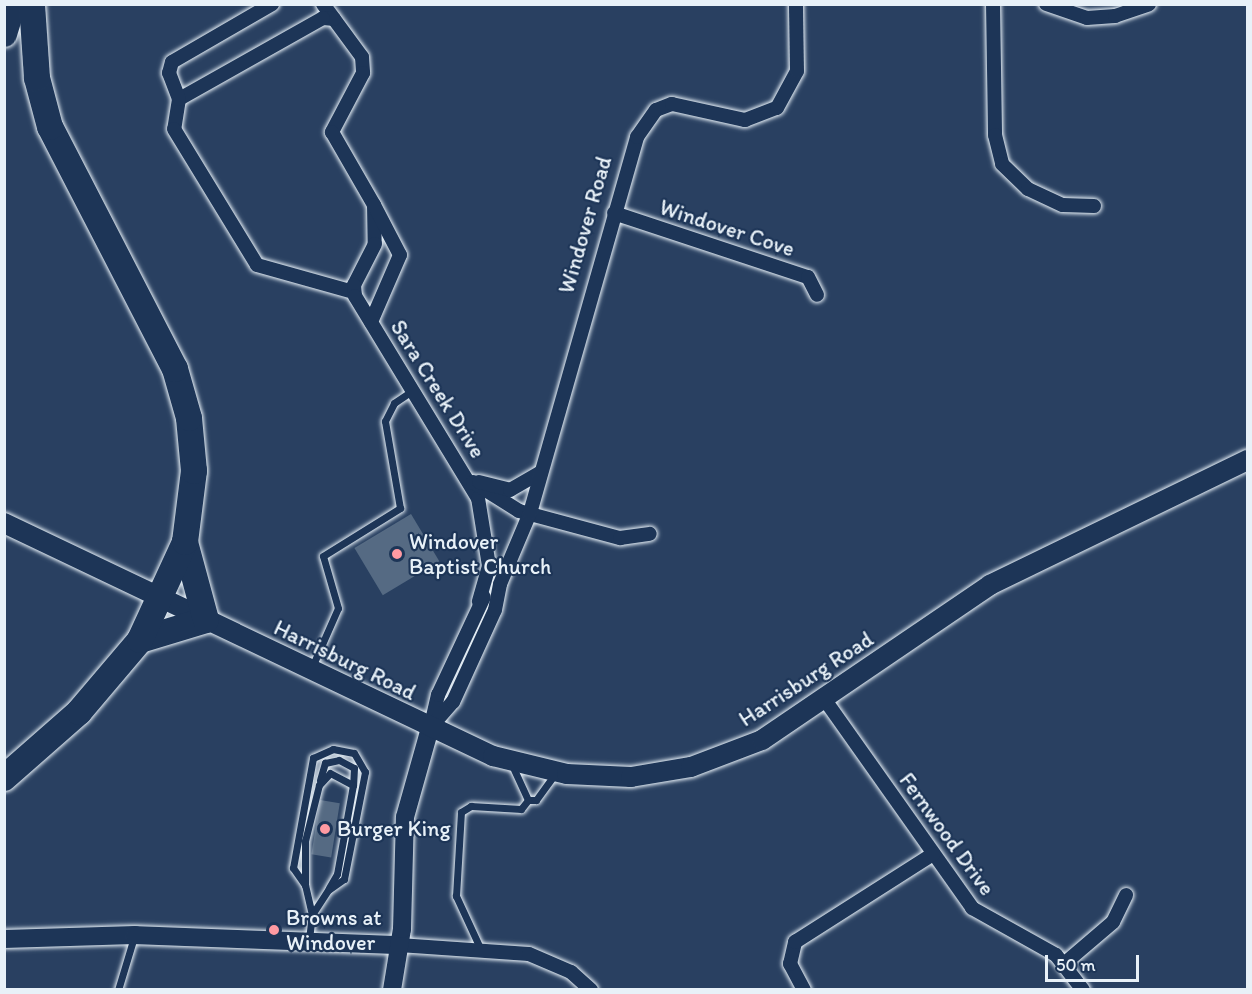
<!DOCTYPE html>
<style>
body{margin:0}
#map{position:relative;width:1252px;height:994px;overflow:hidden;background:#294061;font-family:Itim,sans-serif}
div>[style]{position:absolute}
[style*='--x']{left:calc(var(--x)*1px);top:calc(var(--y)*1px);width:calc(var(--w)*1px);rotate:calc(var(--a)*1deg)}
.building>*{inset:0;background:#556a83;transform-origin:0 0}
.roads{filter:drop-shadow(0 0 2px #e8f1f8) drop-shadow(0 0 2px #e8f1f8)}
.service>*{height:7px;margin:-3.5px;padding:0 3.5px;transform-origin:3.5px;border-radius:3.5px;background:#1d3557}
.minor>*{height:14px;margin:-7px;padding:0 7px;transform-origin:7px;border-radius:7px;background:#1d3557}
.tertiary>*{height:18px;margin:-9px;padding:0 9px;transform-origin:9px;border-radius:9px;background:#1d3557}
.secondary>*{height:20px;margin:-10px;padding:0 10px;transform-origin:10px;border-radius:10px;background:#1d3557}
.motorway>*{height:26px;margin:-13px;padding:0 13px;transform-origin:13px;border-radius:13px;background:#1d3557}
.dots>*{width:16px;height:16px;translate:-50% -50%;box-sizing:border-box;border:3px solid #1d3557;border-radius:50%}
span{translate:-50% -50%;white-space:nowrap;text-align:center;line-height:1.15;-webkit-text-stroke:4.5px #1d3557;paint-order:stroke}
.street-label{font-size:22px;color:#e8f1f8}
.poi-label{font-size:22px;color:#e8f1f8}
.left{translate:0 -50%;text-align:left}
.frame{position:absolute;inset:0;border:6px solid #e8f1f8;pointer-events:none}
.scale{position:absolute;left:1045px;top:955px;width:94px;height:27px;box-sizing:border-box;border:3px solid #e8f1f8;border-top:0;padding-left:8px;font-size:18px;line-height:21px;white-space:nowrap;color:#e8f1f8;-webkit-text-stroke:4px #1d3557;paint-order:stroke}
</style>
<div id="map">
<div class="building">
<div style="left:411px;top:514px;width:55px;height:66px;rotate:59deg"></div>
<div style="left:320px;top:800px;width:20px;height:55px;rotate:9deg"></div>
</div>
<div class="roads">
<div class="service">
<div style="--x:312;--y:667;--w:64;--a:-66.2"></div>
<div style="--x:338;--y:608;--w:54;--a:-106.1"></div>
<div style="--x:323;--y:556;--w:91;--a:-31.9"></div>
<div style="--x:400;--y:508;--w:88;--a:-99.8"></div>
<div style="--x:385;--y:421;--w:20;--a:-63"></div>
<div style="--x:394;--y:403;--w:23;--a:-34"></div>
<div style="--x:511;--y:763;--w:41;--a:65.3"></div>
<div style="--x:528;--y:800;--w:8;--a:0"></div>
<div style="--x:536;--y:800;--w:32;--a:-54"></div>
<div style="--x:320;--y:780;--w:18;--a:-74"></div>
<div style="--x:325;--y:763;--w:14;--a:-12"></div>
<div style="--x:339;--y:760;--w:17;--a:28"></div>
<div style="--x:354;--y:768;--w:17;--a:93"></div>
<div style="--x:305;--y:885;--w:44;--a:-90"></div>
<div style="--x:305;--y:841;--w:58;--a:-76"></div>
<div style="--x:319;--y:785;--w:16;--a:-47"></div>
<div style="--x:330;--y:773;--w:26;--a:28"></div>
<div style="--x:353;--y:785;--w:90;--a:100.2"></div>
<div style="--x:337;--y:874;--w:16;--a:120"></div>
<div style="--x:309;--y:939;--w:24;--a:-83"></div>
<div style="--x:312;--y:915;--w:31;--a:-103"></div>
<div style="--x:305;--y:885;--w:21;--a:-125"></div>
<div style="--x:293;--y:868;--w:112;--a:-79.7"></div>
<div style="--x:313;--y:758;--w:22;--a:-24"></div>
<div style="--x:333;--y:749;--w:21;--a:11"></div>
<div style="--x:354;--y:753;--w:22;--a:60"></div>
<div style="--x:365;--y:772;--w:109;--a:101.1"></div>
<div style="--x:344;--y:879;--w:19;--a:145"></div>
<div style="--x:328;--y:890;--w:30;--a:123"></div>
<div style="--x:481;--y:950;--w:60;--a:-114.8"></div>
<div style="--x:456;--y:896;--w:84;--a:-86.6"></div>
<div style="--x:461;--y:812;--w:12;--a:-31"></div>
<div style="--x:471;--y:806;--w:50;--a:3.4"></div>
<div style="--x:521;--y:809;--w:11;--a:-52"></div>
<div style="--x:118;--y:990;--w:55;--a:-73.2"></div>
</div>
<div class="minor">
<div style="--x:323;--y:4;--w:66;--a:53.7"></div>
<div style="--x:362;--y:57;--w:16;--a:86"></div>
<div style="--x:363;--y:73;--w:67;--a:117.7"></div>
<div style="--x:332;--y:132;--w:84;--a:60.1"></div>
<div style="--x:374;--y:205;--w:39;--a:89"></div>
<div style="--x:993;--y:4;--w:131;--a:89.1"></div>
<div style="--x:995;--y:135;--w:30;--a:76"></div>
<div style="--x:1002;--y:164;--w:36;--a:44"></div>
<div style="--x:1028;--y:189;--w:38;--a:25"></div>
<div style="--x:1063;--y:205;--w:31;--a:2"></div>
<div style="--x:1046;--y:4;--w:43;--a:18.9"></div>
<div style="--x:1087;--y:18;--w:28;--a:-4"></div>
<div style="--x:1115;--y:16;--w:36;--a:-19"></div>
<div style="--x:334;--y:19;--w:11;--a:-175"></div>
<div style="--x:323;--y:18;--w:165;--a:150.6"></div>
<div style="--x:179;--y:99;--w:30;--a:99"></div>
<div style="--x:174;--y:129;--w:159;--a:58.6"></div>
<div style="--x:257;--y:265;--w:101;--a:15.6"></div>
<div style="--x:179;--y:99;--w:28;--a:-111"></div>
<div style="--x:169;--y:73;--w:11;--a:-75"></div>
<div style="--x:172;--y:62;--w:116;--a:-30.1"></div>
<div style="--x:614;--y:213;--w:204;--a:18.3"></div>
<div style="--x:808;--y:277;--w:20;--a:63"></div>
<div style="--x:375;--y:244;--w:46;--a:117.1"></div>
<div style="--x:354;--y:285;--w:11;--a:85"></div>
<div style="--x:355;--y:296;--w:237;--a:58.7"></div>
<div style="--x:478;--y:498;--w:69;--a:80.8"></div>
<div style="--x:489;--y:566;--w:37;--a:106"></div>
<div style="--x:371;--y:322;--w:73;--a:-66.6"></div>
<div style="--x:400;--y:255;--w:56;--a:-117.5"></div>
<div style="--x:473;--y:482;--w:54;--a:32.2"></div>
<div style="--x:519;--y:511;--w:105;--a:15"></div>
<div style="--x:620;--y:538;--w:30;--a:-8"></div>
<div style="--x:479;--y:482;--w:32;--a:14"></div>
<div style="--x:510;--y:490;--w:34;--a:-30"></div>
<div style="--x:825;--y:700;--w:255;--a:54.7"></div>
<div style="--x:972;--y:908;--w:96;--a:29.2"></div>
<div style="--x:1056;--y:955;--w:44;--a:52.4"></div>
<div style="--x:431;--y:725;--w:31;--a:-77"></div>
<div style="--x:438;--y:695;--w:108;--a:-64.9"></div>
<div style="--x:430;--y:728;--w:35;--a:-49"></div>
<div style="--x:453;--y:702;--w:101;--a:-65.5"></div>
<div style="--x:495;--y:610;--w:26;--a:-79"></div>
<div style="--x:500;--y:584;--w:77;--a:-67.1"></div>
<div style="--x:530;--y:513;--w:391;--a:-74.1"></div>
<div style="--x:637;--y:137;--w:33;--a:-55"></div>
<div style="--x:656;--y:110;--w:17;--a:-21"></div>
<div style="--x:672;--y:104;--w:75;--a:12.4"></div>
<div style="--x:745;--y:120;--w:34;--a:-21"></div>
<div style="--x:777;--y:108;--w:42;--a:-61.6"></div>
<div style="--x:797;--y:71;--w:67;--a:-90.9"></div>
<div style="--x:399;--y:945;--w:130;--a:4"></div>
<div style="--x:529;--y:954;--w:46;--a:23.2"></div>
<div style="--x:571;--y:972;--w:27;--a:42"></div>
<div style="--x:1065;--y:963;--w:63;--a:-40.5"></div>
<div style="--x:1113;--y:922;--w:30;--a:-64"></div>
<div style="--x:804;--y:990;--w:30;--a:-118"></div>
<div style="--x:790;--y:964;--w:23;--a:-77"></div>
<div style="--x:795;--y:942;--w:164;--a:-32.5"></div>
</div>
<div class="tertiary">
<div style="--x:4;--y:939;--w:131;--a:-1.7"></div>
<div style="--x:135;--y:935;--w:264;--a:2.2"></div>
<div style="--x:392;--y:990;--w:62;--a:-80.7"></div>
<div style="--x:402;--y:929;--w:112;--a:-88.5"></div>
<div style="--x:405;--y:817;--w:92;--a:-74.3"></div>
</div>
<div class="secondary">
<div style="--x:4;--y:523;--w:542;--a:25.48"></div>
<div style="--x:493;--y:756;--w:76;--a:13.7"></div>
<div style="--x:567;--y:774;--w:64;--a:2.7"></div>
<div style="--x:631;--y:777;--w:61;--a:-9.5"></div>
<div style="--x:691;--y:767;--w:76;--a:-20.8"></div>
<div style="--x:762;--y:740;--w:276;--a:-34.2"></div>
<div style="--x:990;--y:585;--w:287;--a:-25.9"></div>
</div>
<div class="motorway">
<div style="--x:4;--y:34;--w:31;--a:-73"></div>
<div style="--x:140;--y:640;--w:69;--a:-16.9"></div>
<div style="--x:206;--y:620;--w:81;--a:-105.1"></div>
<div style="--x:4;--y:778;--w:100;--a:-41.3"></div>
<div style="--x:79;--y:712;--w:94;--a:-49.7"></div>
<div style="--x:140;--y:640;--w:108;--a:-65.3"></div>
<div style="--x:185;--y:542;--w:72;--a:-82.8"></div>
<div style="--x:194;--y:471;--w:53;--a:-95.4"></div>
<div style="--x:189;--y:418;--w:51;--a:-105.9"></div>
<div style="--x:175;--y:369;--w:272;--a:-117.3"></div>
<div style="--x:50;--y:127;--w:51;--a:-104.9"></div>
<div style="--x:37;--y:78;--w:74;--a:-93.9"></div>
</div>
</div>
<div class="dots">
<div style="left:397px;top:554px;background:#ff9aa2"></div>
<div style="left:325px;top:829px;background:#ff9aa2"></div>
<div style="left:274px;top:930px;background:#ff9aa2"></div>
</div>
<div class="street-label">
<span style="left:585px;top:225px;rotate:-74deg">Windover Road</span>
<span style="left:727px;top:228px;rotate:18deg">Windover Cove</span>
<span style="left:438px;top:389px;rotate:58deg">Sara Creek Drive</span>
<span style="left:345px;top:660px;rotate:26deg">Harrisburg Road</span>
<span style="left:806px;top:679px;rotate:-33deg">Harrisburg Road</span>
<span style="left:947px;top:834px;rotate:54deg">Fernwood Drive</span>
</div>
<div class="poi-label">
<span class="left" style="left:409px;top:554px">Windover<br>Baptist Church</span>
<span class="left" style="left:337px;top:829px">Burger King</span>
<span class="left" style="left:286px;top:930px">Browns at<br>Windover</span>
</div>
<div class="frame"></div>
<div class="scale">50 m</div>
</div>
